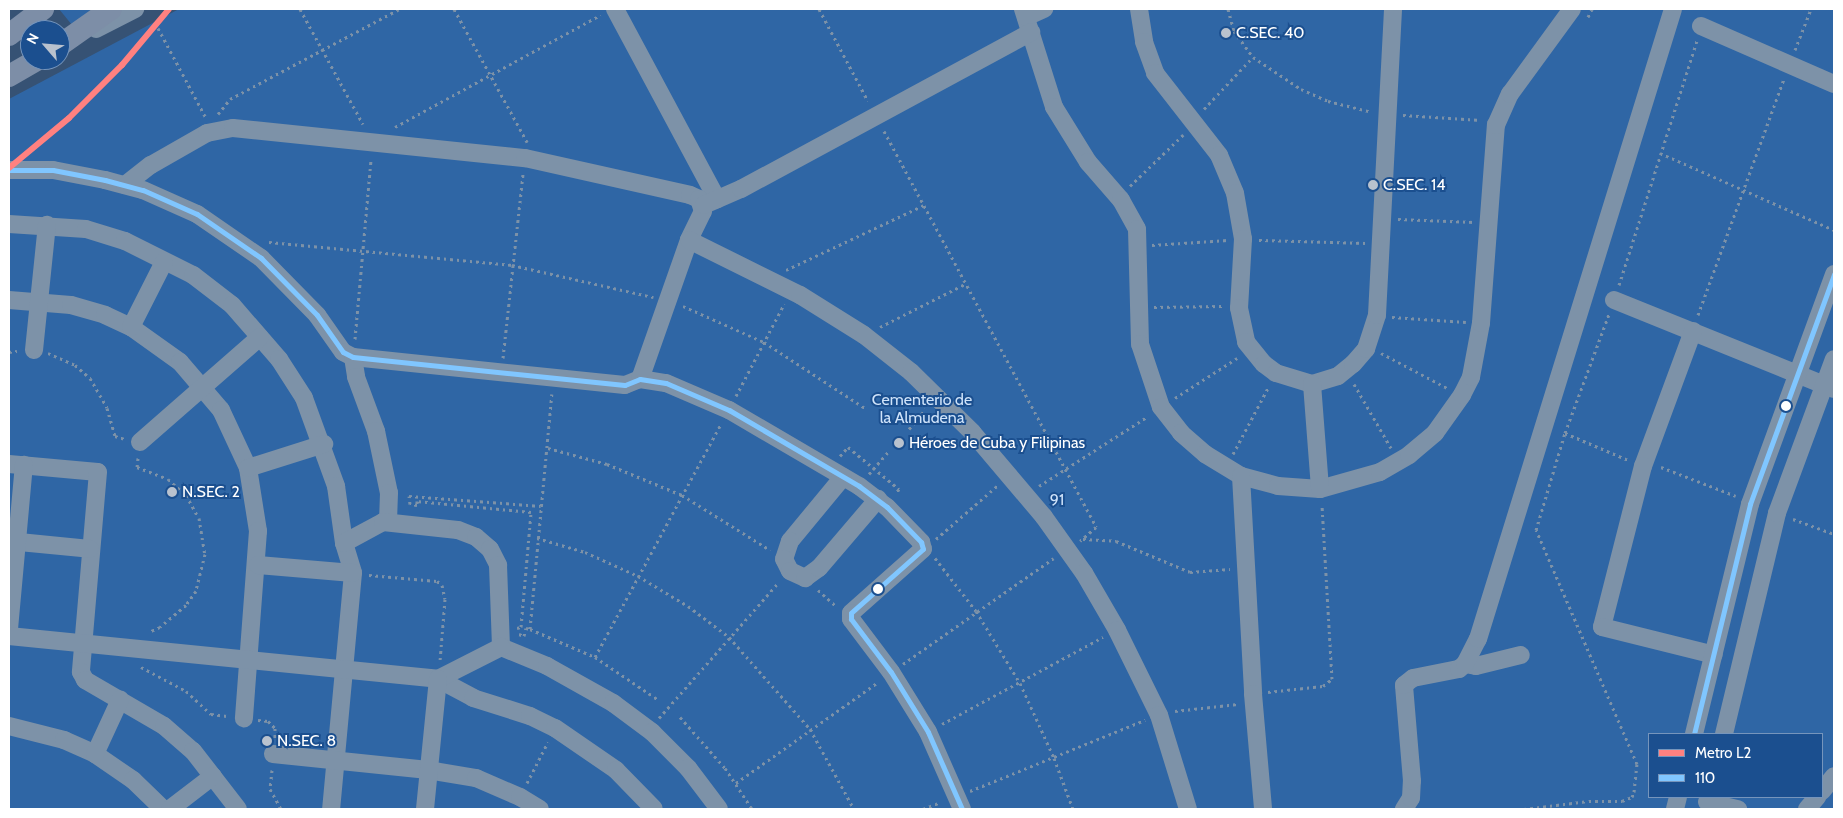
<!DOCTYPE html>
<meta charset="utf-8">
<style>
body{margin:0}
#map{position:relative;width:1843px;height:818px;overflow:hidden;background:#365274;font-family:Cabin,sans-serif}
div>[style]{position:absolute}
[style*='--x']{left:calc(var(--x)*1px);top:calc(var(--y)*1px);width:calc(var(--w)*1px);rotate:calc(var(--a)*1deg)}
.green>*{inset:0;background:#2f66a5}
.path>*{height:3px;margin-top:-1.5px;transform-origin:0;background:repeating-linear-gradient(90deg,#7d92a8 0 2.5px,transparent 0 6.5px)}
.minor>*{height:18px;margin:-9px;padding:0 9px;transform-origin:9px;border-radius:9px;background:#7d92a8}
.major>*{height:22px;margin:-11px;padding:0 11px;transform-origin:11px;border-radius:11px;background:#7d8ea7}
.bus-1>*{height:5px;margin:-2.5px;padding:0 2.5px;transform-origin:2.5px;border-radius:2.5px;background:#80c6ff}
.metro-1>*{height:6px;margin:-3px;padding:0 3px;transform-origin:3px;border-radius:3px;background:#ff8180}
.dots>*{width:14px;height:14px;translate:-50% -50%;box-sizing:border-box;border:2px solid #1b4f8f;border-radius:50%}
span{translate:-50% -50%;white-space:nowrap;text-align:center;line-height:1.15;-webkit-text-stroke:4px #1b4f8f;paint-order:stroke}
.poi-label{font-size:16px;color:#fff}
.left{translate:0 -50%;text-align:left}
.park-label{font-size:16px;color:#cfe3fa}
.frame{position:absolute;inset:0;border:10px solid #fff;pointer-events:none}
.legend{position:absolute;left:1648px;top:733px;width:175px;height:65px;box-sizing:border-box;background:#1b4f8f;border:1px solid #7695bc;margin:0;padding:6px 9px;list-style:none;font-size:15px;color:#fff}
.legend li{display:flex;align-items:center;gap:10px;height:25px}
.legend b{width:25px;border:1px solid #7695bc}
.north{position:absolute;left:20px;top:20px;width:50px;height:50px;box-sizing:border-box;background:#1b4f8f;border:1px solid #7695bc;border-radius:50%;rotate:297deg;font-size:14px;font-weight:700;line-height:20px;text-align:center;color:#fff}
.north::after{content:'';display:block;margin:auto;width:18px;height:22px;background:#b9c2ce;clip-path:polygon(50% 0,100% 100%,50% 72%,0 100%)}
</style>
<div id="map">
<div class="green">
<div style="clip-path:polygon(59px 9px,92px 9px,72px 25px)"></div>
<div style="clip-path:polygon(evenodd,179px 9px,1834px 9px,1834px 809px,9px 809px,9px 99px,179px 9px,1649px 734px,1822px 734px,1822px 797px,1649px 797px,1649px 734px)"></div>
</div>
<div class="path">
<div style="--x:300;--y:9;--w:131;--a:61.3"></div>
<div style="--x:454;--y:9;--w:152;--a:61.2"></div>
<div style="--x:819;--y:9;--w:104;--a:62"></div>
<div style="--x:1228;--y:9;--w:23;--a:75"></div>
<div style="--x:1234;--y:31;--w:32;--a:54"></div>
<div style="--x:1588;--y:17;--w:9;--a:-63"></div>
<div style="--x:158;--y:28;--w:102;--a:61.9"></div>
<div style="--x:1795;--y:50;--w:44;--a:-68.7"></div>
<div style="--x:1204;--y:109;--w:71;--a:-46.7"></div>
<div style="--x:1253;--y:57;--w:58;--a:33.7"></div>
<div style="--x:1301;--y:89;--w:30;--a:24"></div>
<div style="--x:1328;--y:101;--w:45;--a:14"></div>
<div style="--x:218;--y:114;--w:19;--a:-51"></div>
<div style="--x:230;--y:99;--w:191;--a:-28"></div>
<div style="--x:1403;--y:115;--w:78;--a:3.7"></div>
<div style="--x:395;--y:127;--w:234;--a:-28.6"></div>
<div style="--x:884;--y:131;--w:449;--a:61.8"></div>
<div style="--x:1096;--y:527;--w:21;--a:139"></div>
<div style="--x:1660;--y:153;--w:190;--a:23.9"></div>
<div style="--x:1130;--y:186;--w:74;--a:-43.9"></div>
<div style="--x:1398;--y:219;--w:76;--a:2.3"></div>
<div style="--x:1259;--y:240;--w:107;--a:1.6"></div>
<div style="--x:269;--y:242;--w:244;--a:5.4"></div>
<div style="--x:512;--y:265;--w:145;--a:12.8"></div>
<div style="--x:1152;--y:245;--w:76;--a:-3.8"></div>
<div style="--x:786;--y:270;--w:153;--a:-25.2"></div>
<div style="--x:1619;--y:285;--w:257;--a:-72.3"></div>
<div style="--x:683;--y:306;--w:89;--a:24"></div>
<div style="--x:764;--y:342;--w:121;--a:33.2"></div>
<div style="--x:1154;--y:307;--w:69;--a:-0.8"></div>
<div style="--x:1698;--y:315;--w:251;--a:-70"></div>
<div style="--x:1392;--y:317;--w:74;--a:3.9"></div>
<div style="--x:880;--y:327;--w:95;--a:-26.8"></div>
<div style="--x:355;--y:339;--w:181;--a:-84.9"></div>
<div style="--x:9;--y:352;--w:8;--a:-7"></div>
<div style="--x:48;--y:353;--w:30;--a:24"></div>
<div style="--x:75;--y:365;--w:20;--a:41"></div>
<div style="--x:90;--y:378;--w:34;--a:60"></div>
<div style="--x:107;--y:408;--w:29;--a:74"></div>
<div style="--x:115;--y:436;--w:10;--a:17"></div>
<div style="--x:1381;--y:353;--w:77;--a:27.9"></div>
<div style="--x:503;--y:358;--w:186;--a:-83.8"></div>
<div style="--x:1354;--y:384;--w:74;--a:60"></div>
<div style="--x:736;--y:396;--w:104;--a:-62.4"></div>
<div style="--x:1175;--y:398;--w:74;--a:-32.8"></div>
<div style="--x:909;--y:429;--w:26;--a:-50"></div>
<div style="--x:1565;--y:433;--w:69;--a:23.2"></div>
<div style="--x:548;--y:448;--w:61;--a:15.2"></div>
<div style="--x:607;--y:464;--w:81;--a:22.5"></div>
<div style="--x:682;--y:495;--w:104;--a:32"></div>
<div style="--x:1233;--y:454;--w:77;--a:-62.1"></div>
<div style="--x:840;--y:456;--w:12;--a:-48"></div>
<div style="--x:848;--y:447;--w:66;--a:39.5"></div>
<div style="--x:899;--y:489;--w:5;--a:127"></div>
<div style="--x:138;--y:458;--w:9;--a:96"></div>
<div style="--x:137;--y:467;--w:33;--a:21"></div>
<div style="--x:168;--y:479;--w:24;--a:42"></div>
<div style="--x:186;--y:495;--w:26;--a:61"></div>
<div style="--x:199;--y:518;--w:36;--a:81"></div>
<div style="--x:205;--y:554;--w:38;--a:104"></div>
<div style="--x:196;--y:591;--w:17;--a:126"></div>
<div style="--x:186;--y:605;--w:34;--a:140"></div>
<div style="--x:160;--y:627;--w:12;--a:156"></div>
<div style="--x:1661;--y:467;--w:80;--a:21.1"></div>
<div style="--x:869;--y:474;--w:32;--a:-49"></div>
<div style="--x:1039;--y:486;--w:128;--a:-32.6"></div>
<div style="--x:1793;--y:519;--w:44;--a:20.1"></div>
<div style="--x:537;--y:538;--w:50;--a:16.3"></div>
<div style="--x:585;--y:552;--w:58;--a:24.4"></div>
<div style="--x:638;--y:576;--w:58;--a:31"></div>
<div style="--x:688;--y:606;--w:51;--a:37.1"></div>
<div style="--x:729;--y:637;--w:123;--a:48.6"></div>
<div style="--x:810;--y:729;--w:91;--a:61.2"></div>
<div style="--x:936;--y:539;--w:81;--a:-41"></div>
<div style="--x:1083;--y:539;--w:33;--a:3"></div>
<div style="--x:1116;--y:541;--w:80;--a:22.7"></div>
<div style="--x:1190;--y:572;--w:40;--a:-4.3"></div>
<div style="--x:935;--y:558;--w:67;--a:52.3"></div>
<div style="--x:976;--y:611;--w:84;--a:58.6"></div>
<div style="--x:1020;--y:683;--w:82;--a:65.6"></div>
<div style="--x:1054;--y:758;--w:54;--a:69.6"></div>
<div style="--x:369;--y:575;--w:68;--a:5"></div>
<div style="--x:437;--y:581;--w:6;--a:39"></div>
<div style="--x:442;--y:585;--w:14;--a:78"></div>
<div style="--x:445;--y:599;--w:62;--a:94.6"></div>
<div style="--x:818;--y:590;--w:25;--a:42"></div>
<div style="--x:517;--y:628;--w:4;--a:-14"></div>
<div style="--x:521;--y:627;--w:115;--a:-85"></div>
<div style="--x:531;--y:512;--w:115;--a:-174.5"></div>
<div style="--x:417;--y:501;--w:4;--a:90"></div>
<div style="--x:417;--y:505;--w:7;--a:-172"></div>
<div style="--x:410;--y:504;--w:8;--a:-97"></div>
<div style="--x:409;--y:496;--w:132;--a:4.3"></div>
<div style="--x:530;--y:629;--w:71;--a:23.3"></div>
<div style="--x:595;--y:657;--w:75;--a:34.1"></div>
<div style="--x:519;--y:634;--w:5;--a:22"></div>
<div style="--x:524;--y:636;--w:8;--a:-76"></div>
<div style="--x:526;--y:628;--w:4;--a:14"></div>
<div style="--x:530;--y:629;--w:236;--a:-84.7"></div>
<div style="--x:595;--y:657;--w:265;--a:-61.6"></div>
<div style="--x:903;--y:664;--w:184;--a:-35.1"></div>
<div style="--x:141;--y:667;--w:51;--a:28.1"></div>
<div style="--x:186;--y:691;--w:34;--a:43"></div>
<div style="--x:211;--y:714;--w:16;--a:7"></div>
<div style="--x:1268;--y:692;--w:55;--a:-6.2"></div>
<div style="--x:1323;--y:686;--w:11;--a:-38"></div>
<div style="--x:1332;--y:679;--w:174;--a:-93.3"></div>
<div style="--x:1175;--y:711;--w:63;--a:-6.3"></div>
<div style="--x:680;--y:717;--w:68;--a:48.6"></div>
<div style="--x:725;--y:768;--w:49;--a:56.6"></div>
<div style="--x:659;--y:718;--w:181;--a:-48.6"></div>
<div style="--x:258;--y:720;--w:10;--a:6"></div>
<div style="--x:268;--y:721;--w:10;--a:45"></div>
<div style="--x:275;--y:728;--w:11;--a:90"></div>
<div style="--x:942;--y:724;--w:183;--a:-28.4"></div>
<div style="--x:272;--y:770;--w:19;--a:96"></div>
<div style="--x:270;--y:789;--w:23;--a:61"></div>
<div style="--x:527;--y:783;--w:46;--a:-62.9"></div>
<div style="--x:736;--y:783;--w:174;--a:-35.4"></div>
<div style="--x:970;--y:791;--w:189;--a:-22.1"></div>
<div style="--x:923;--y:809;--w:19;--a:-21"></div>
<div style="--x:1524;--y:809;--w:65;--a:-7"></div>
<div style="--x:1589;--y:801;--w:33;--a:0"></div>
<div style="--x:1622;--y:801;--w:11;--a:-22"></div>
<div style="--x:1632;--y:797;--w:5;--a:-68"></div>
<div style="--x:1634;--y:792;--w:28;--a:-84"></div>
<div style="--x:1637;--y:764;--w:255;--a:-113.3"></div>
<div style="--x:1536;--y:530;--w:101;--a:-73.4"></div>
<div style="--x:1565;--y:433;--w:127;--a:-69.7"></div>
</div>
<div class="minor">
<div style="--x:615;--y:9;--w:216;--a:61.8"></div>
<div style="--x:1023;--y:9;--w:103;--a:72.4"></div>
<div style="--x:1054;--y:107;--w:65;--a:58.3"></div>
<div style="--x:1088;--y:162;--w:50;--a:49"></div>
<div style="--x:1121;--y:200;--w:33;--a:61"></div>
<div style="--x:1137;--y:229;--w:115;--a:88.5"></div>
<div style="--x:1140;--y:344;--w:66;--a:71.6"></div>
<div style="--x:1161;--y:407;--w:33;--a:52"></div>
<div style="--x:1181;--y:433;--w:32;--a:41"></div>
<div style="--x:1205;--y:454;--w:42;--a:31.4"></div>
<div style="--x:1241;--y:476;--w:38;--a:15"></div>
<div style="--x:1278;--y:486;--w:42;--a:4.1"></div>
<div style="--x:1320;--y:489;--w:62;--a:-15.8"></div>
<div style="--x:1380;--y:472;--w:34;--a:-30"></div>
<div style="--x:1409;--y:455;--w:34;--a:-40"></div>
<div style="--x:1435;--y:433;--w:47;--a:-54.6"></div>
<div style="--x:1462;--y:395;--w:20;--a:-63"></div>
<div style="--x:1471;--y:377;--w:55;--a:-79.5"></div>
<div style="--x:1481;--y:323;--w:199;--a:-85.7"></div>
<div style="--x:1496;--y:125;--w:34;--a:-66"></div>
<div style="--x:1510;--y:94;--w:105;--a:-53.9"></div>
<div style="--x:1139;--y:9;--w:33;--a:81"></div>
<div style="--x:1144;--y:42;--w:33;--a:70"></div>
<div style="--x:1155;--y:73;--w:104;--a:52"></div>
<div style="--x:1219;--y:155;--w:41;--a:67.2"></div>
<div style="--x:1235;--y:193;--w:47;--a:80.1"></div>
<div style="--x:1243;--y:239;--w:69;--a:93.3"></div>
<div style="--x:1239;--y:308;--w:35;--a:78"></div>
<div style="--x:1246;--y:342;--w:28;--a:51"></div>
<div style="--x:1264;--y:364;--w:15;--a:37"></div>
<div style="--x:1276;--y:373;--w:38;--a:17"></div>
<div style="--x:1312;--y:384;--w:27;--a:-17"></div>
<div style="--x:1338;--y:376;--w:19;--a:-39"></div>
<div style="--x:1353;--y:364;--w:20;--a:-49"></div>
<div style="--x:1366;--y:349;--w:36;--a:-72"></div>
<div style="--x:1377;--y:315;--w:306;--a:-87"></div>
<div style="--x:1026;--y:17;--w:20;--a:-24"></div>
<div style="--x:1701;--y:26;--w:145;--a:23.6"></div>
<div style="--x:96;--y:29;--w:44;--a:-27.1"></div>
<div style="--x:9;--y:170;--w:44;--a:0"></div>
<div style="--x:53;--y:170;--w:53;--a:10.9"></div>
<div style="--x:105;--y:180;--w:39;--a:15"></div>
<div style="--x:143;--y:190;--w:59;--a:24"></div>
<div style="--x:197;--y:214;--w:78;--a:34.5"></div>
<div style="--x:261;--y:258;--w:80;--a:45.5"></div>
<div style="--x:317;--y:315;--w:45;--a:54.9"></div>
<div style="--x:343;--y:352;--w:11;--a:27"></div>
<div style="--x:353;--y:357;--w:273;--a:5.9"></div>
<div style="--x:625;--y:385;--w:16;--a:-22"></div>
<div style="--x:640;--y:379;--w:26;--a:9"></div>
<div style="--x:666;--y:383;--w:69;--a:23.2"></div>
<div style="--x:729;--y:410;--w:151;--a:30.3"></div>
<div style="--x:859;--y:486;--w:35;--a:37"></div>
<div style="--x:887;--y:507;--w:49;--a:45.8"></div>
<div style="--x:921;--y:542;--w:7;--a:74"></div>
<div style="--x:923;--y:549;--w:96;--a:138.4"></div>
<div style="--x:851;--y:613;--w:6;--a:90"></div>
<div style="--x:851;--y:619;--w:66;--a:53"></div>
<div style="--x:891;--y:672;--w:70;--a:58.3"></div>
<div style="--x:928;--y:732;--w:84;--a:66.2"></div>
<div style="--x:125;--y:185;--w:33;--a:-38"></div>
<div style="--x:151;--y:165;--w:64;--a:-29.7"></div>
<div style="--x:207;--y:133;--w:26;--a:-11"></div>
<div style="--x:233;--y:128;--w:294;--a:5.9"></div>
<div style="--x:525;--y:158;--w:169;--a:12.6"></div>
<div style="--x:690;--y:195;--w:10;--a:24"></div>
<div style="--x:699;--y:199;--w:13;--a:72"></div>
<div style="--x:703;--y:211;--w:32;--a:116"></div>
<div style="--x:689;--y:240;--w:147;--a:109.4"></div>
<div style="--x:704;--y:205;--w:40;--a:-23.4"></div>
<div style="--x:741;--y:189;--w:330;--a:-28.4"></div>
<div style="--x:9;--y:224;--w:77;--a:3.7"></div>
<div style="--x:86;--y:229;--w:41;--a:17.1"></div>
<div style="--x:125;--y:241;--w:76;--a:26.6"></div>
<div style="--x:193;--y:275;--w:49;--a:37.6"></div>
<div style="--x:232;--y:305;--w:72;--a:49"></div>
<div style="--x:279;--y:359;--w:46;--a:57.3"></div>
<div style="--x:304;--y:398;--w:94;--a:70"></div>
<div style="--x:336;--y:486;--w:58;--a:82"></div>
<div style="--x:344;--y:543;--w:31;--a:73"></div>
<div style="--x:353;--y:573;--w:237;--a:95.3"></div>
<div style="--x:689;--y:240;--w:124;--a:26.4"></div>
<div style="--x:800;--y:295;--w:75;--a:32"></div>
<div style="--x:864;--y:335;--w:60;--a:38.2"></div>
<div style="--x:911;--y:372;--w:86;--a:44.5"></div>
<div style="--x:972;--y:432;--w:111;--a:49.7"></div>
<div style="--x:1044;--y:517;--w:69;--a:54.5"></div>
<div style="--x:1084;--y:573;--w:66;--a:59.9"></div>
<div style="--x:1117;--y:630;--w:95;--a:63.7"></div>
<div style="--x:1159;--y:715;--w:98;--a:72.9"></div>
<div style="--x:9;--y:300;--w:62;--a:4.6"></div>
<div style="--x:71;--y:305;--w:35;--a:16"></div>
<div style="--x:105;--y:315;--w:29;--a:25"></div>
<div style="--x:131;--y:327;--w:60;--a:35.5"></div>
<div style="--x:180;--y:362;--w:63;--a:49.5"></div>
<div style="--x:221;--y:410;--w:64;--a:65"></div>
<div style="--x:248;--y:468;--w:64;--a:81"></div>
<div style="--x:258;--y:531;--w:188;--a:94.3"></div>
<div style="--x:1614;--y:300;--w:237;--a:22"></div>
<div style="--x:131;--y:327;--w:73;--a:-63.1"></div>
<div style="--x:1693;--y:331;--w:144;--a:110.3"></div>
<div style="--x:1643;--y:466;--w:166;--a:104.3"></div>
<div style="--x:1602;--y:627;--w:115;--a:14"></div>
<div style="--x:34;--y:350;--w:126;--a:-84.1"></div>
<div style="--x:353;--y:357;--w:20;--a:81"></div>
<div style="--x:356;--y:377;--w:58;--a:69.7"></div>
<div style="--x:376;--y:431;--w:63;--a:78.2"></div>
<div style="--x:389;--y:493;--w:29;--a:92"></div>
<div style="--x:1312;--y:384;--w:105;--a:85.6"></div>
<div style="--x:140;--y:442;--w:159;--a:-41.2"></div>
<div style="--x:9;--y:464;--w:89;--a:5.1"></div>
<div style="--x:98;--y:472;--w:201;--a:94.9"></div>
<div style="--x:81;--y:672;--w:9;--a:63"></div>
<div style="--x:85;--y:680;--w:91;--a:30.2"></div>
<div style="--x:164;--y:726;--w:38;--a:41"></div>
<div style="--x:193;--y:751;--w:73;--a:52.2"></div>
<div style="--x:248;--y:468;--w:80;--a:-17.5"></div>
<div style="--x:1241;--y:476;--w:218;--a:86.8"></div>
<div style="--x:1253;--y:694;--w:115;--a:85"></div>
<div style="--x:843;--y:477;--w:83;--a:129.6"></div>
<div style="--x:790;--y:541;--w:19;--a:108"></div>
<div style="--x:784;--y:559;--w:13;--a:63"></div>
<div style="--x:790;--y:571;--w:17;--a:25"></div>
<div style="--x:805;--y:578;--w:17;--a:-36"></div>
<div style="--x:819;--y:568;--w:91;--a:-49.5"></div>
<div style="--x:9;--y:541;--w:81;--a:5.6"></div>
<div style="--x:344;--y:543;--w:44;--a:-28.3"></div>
<div style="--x:383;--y:522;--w:75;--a:6.1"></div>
<div style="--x:458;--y:530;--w:19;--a:21"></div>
<div style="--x:476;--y:537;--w:18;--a:41"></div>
<div style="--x:490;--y:549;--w:18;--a:63"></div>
<div style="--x:498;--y:565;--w:82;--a:87.9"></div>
<div style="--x:258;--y:565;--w:95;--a:4.8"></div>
<div style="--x:9;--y:629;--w:165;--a:-84.8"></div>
<div style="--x:9;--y:636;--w:431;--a:5.7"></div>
<div style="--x:438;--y:679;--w:40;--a:28"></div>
<div style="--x:473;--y:698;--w:60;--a:17.5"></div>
<div style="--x:530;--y:716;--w:28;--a:26"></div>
<div style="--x:555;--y:728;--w:74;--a:34.5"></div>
<div style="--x:616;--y:770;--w:54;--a:45.7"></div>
<div style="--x:501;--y:647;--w:50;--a:22.4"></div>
<div style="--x:547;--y:666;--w:76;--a:29.3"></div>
<div style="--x:613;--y:703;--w:49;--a:36.6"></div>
<div style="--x:652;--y:732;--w:51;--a:45"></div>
<div style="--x:688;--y:768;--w:51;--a:52.9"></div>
<div style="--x:1465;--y:664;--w:11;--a:10"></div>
<div style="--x:1476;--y:666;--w:46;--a:-13.7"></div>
<div style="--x:438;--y:679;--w:71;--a:-26.9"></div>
<div style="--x:9;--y:726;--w:57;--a:14.3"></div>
<div style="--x:64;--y:740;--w:34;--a:24"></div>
<div style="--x:95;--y:754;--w:46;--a:34.4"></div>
<div style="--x:133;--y:780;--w:42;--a:44"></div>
<div style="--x:1694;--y:734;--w:237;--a:-76.3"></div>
<div style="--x:1750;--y:504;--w:245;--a:-69.9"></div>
<div style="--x:1724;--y:734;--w:227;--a:-76.5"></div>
<div style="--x:1777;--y:513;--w:164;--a:-69.7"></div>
<div style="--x:95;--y:754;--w:60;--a:-65.2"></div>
<div style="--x:273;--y:754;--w:156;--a:5.9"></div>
<div style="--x:428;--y:770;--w:49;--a:9.5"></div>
<div style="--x:476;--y:778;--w:48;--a:23.4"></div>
<div style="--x:520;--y:797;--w:23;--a:31"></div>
<div style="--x:1822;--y:791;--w:19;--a:-51"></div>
<div style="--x:1707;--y:802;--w:32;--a:13"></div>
<div style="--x:170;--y:809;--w:54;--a:-37.5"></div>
<div style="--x:425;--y:809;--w:131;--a:-84.3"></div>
<div style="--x:1404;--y:809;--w:13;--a:-58"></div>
<div style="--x:1411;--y:798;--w:17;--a:-87"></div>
<div style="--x:1412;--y:781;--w:96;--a:-94.8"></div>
<div style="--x:1404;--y:685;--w:11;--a:-38"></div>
<div style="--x:1413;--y:678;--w:47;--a:-11.1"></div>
<div style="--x:1459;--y:669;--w:8;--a:-40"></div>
<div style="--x:1465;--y:664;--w:28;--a:-63"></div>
<div style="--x:1478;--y:639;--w:659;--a:-72.8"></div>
<div style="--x:1675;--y:809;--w:12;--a:-76"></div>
<div style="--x:1807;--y:809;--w:16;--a:-50"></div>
</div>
<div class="major">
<div style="--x:9;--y:35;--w:43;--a:-37.4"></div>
<div style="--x:60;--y:45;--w:62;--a:-35.2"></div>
<div style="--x:9;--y:76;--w:32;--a:-30"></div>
</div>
<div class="bus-1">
<div style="--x:9;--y:170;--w:44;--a:0"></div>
<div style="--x:53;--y:170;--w:53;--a:10.9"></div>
<div style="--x:105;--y:180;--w:39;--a:15"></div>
<div style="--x:143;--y:190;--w:59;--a:24"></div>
<div style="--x:197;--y:214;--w:78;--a:34.5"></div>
<div style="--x:261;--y:258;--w:80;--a:45.5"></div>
<div style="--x:317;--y:315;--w:45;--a:54.9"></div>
<div style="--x:343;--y:352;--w:11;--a:27"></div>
<div style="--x:353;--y:357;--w:273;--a:5.9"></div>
<div style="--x:625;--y:385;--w:16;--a:-22"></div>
<div style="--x:640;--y:379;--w:26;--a:9"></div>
<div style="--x:666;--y:383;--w:69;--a:23.2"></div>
<div style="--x:729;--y:410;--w:151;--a:30.3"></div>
<div style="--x:859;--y:486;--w:35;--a:37"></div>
<div style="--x:887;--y:507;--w:49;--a:45.8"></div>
<div style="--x:921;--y:542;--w:7;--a:74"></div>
<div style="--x:923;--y:549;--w:96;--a:138.4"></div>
<div style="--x:851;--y:613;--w:6;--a:90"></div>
<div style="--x:851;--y:619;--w:66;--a:53"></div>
<div style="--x:891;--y:672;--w:70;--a:58.3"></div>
<div style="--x:928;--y:732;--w:84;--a:66.2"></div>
<div style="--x:1694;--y:734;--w:237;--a:-76.3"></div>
<div style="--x:1750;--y:504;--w:245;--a:-69.9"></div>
</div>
<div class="metro-1">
<div style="--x:9;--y:168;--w:78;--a:-39.8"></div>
<div style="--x:69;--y:118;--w:75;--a:-45"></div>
<div style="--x:122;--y:65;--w:73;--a:-50"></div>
</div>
<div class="dots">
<div style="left:1226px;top:33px;background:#b9c2ce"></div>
<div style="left:1373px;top:185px;background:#b9c2ce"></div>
<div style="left:1786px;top:406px;background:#fff"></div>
<div style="left:899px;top:443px;background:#b9c2ce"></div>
<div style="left:172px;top:492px;background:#b9c2ce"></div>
<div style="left:878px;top:589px;background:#fff"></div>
<div style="left:267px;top:741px;background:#b9c2ce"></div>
</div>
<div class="poi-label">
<span class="left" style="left:1236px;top:33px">C.SEC. 40</span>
<span class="left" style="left:1383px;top:185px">C.SEC. 14</span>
<span class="left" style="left:909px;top:443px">Héroes de Cuba y Filipinas</span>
<span class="left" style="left:182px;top:492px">N.SEC. 2</span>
<span class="left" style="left:277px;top:741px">N.SEC. 8</span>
</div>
<div class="park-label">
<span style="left:922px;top:409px">Cementerio de<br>la Almudena</span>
<span style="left:1057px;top:500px">91</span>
</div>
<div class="frame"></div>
<ul class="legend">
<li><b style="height:6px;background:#ff8180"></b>Metro L2</li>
<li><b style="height:6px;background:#80c6ff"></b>110</li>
</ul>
<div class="north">N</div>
</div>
